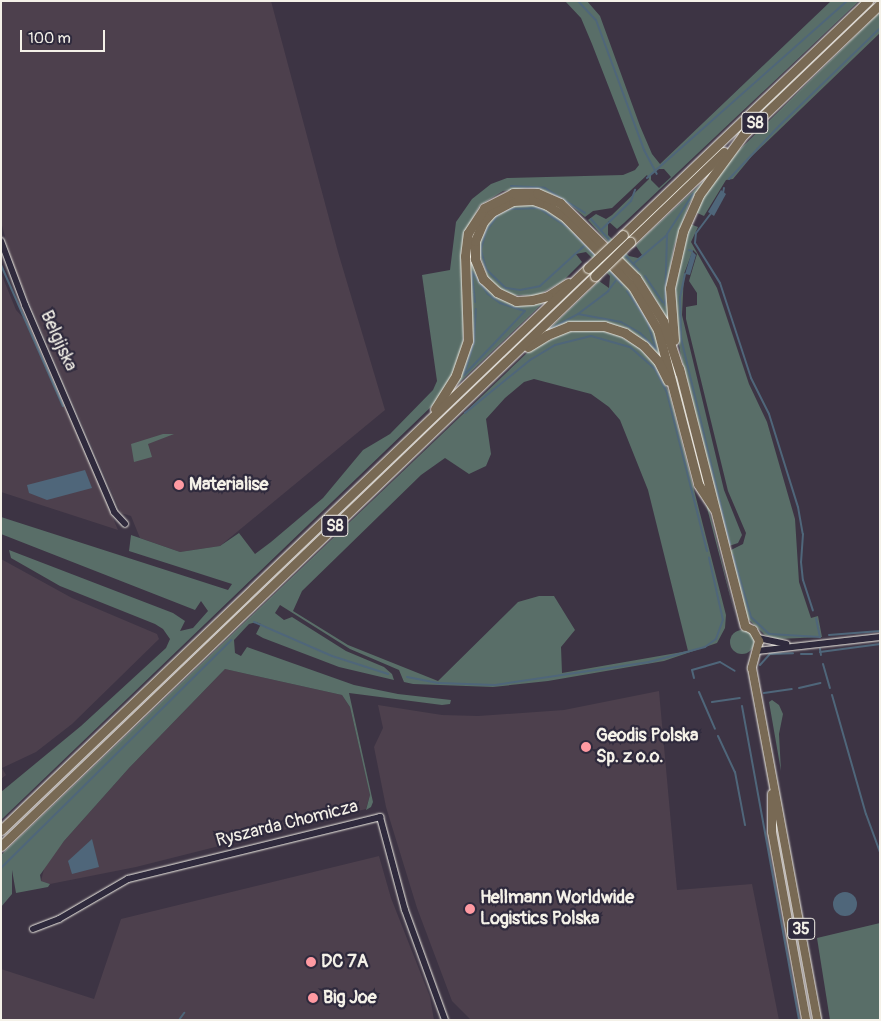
<!DOCTYPE html>
<style>
body{margin:0}
#map{position:relative;width:881px;height:1021px;overflow:hidden;background:#3d3444;font-family:Pangolin,sans-serif}
div>[style]{position:absolute}
[style*='--x']{left:calc(var(--x)*1px);top:calc(var(--y)*1px);width:calc(var(--w)*1px);rotate:calc(var(--a)*1deg)}
.built>*{inset:0;background:#4d404d}
.green>*{inset:0;background:#596e68}
.round{border-radius:50%}
.water>*{inset:0;background:#4f667a}
.stream>*{height:2px;margin:-1px;padding:0 1px;transform-origin:1px;border-radius:1px;background:#4f667a}
.roads{filter:drop-shadow(0 0 1px #f4f1e8) drop-shadow(0 0 1px #f4f1e8)}
.minor>*{height:6px;margin:-3px;padding:0 3px;transform-origin:3px;border-radius:3px;background:#2f2a3d}
.major>*{height:8px;margin:-4px;padding:0 4px;transform-origin:4px;border-radius:4px;background:#786954}
.highway>*{height:9px;margin:-4.5px;padding:0 4.5px;transform-origin:4.5px;border-radius:4.5px;background:#786954}
.bridges{filter:drop-shadow(0 0 1px #f4f1e8) drop-shadow(0 0 1px #f4f1e8)}
.highway-bridge>*{height:9px;margin:-4.5px;padding:0 4.5px;transform-origin:4.5px;border-radius:4.5px;background:#786954}
.dots>*{width:14px;height:14px;translate:-50% -50%;box-sizing:border-box;border:2px solid #2f2a3d;border-radius:50%}
span{translate:-50% -50%;white-space:nowrap;text-align:center;line-height:1.15;-webkit-text-stroke:4.5px #2f2a3d;paint-order:stroke}
.shield-label span{padding:1px 4px;background:#2f2a3d;border:1px solid;border-radius:4px;-webkit-text-stroke-width:0}
.shield-label{font-size:16px;color:#f4f1e8;font-weight:700}
.street-label{font-size:18px;color:#f4f1e8}
.poi-label{font-size:18px;color:#f4f1e8;font-weight:700}
.left{translate:0 -50%;text-align:left}
.frame{position:absolute;inset:0;border:2px solid #f4f1e8;pointer-events:none}
.scale{position:absolute;left:20px;top:30px;width:85px;height:22px;box-sizing:border-box;border:2px solid #f4f1e8;border-top:0;padding-left:6px;font-size:15px;line-height:18px;white-space:nowrap;color:#f4f1e8;-webkit-text-stroke:4px #2f2a3d;paint-order:stroke}
</style>
<div id="map">
<div class="built">
<div style="clip-path:polygon(1px 1px,271px 1px,338px 252px,385px 410px,220px 546px,180px 552px,140px 538px,131px 516px,121px 513px,13px 265px,1px 222px)"></div>
<div style="clip-path:polygon(1px 273px,16px 310px,31px 326px,54px 377px,118px 530px,1px 492px)"></div>
<div style="clip-path:polygon(1px 559px,72px 598px,157px 634px,159px 639px,72px 724px,36px 752px,2px 768px,6px 775px,1px 779px)"></div>
<div style="clip-path:polygon(225px 669px,342px 695px,350px 707px,370px 795px,366px 809px,136px 867px,50px 884px,41px 881px,45px 865px,64px 841px,129px 768px)"></div>
<div style="clip-path:polygon(659px 691px,677px 890px,752px 884px,779px 1020px,471px 1020px,452px 1001px,417px 908px,386px 807px,374px 747px,383px 728px,378px 705px,442px 715px,478px 716px,564px 710px)"></div>
<div style="clip-path:polygon(379px 856px,391px 898px,430px 997px,434px 1020px,1px 1020px,1px 969px,94px 999px,121px 919px)"></div>
</div>
<div class="green">
<div style="clip-path:polygon(evenodd,565px 1px,587px 1px,600px 16px,640px 126px,652px 154px,660px 164px,831px 1px,859px 1px,624px 223px,617px 229px,608px 221px,608px 235px,629px 256px,638px 258px,642px 255px,636px 246px,641px 240px,705px 180px,689px 204px,674px 246px,668px 279px,668px 320px,646px 284px,588px 220px,596px 214px,606px 219px,612px 215px,649px 179px,647px 175px,612px 208px,593px 211px,585px 217px,562px 198px,532px 187px,503px 191px,480px 205px,464px 234px,463px 344px,453px 375px,434px 404px,1px 820px,1px 792px,81px 726px,166px 648px,170px 639px,163px 629px,155px 624px,60px 586px,11px 558px,9px 550px,173px 613px,185px 621px,180px 631px,193px 628px,208px 611px,201px 601px,195px 610px,1px 534px,1px 517px,228px 590px,232px 584px,129px 551px,131px 535px,180px 552px,220px 546px,239px 533px,255px 554px,271px 542px,323px 498px,363px 450px,390px 434px,433px 390px,437px 381px,422px 275px,450px 270px,456px 222px,472px 199px,491px 184px,507px 178px,623px 175px,635px 170px,639px 165px,592px 44px,581px 18px,565px 1px,659px 169px,664px 169px,671px 177px,659px 188px,651px 180px,651px 175px,659px 169px)"></div>
<div style="clip-path:polygon(880px 12px,880px 33px,752px 156px,733px 179px,726px 180px,704px 216px,695px 212px,690px 224px,698px 227px,691px 242px,717px 288px,749px 384px,767px 422px,795px 519px,799px 582px,811px 618px,818px 616px,822px 637px,778px 639px,765px 635px,746px 617px,729px 551px,743px 544px,746px 533px,728px 491px,686px 319px,686px 307px,697px 305px,697px 293px,689px 281px,697px 254px,693px 250px,684px 274px,682px 315px,724px 490px,742px 535px,738px 543px,729px 546px,681px 356px,676px 328px,675px 280px,683px 240px,699px 202px,730px 159px)"></div>
<div style="clip-path:polygon(534px 195px,555px 203px,579px 223px,634px 281px,660px 321px,668px 344px,736px 619px,659px 324px,628px 277px,568px 215px,551px 202px,532px 196px,512px 197px,495px 205px,479px 221px,471px 253px,474px 268px,483px 285px,510px 303px,543px 303px,458px 384px,472px 340px,469px 255px,473px 231px,482px 215px,497px 202px,511px 196px)"></div>
<div style="clip-path:polygon(527px 203px,540px 205px,562px 219px,629px 288px,652px 325px,665px 364px,656px 353px,593px 322px,577px 322px,547px 331px,599px 281px,609px 288px,610px 276px,586px 252px,576px 254px,582px 262px,563px 281px,537px 296px,513px 295px,501px 290px,488px 278px,478px 250px,485px 226px,496px 213px,508px 206px)"></div>
<div style="clip-path:polygon(evenodd,594px 329px,616px 334px,636px 345px,655px 364px,669px 392px,726px 615px,725px 628px,717px 643px,664px 661px,548px 681px,493px 687px,413px 684px,404px 682px,399px 670px,350px 649px,280px 605px,275px 613px,284px 620px,292px 617px,346px 651px,384px 667px,392px 674px,394px 680px,339px 667px,263px 638px,256px 634px,261px 624px,256px 622px,249px 624px,234px 640px,235px 653px,241px 656px,247px 647px,354px 685px,398px 694px,451px 700px,450px 704px,442px 705px,349px 693px,373px 802px,371px 807px,366px 810px,370px 795px,350px 707px,342px 695px,225px 669px,129px 768px,64px 841px,40px 875px,41px 881px,50px 884px,48px 887px,16px 893px,12px 870px,12px 894px,1px 907px,1px 855px,529px 351px,566px 332px,594px 329px,534px 379px,591px 394px,609px 407px,620px 420px,648px 490px,688px 651px,562px 673px,561px 647px,575px 630px,554px 596px,539px 596px,518px 602px,438px 681px,348px 645px,293px 611px,302px 591px,421px 475px,445px 458px,469px 474px,486px 466px,491px 454px,486px 419px,505px 398px,524px 382px,534px 379px)"></div>
<div style="clip-path:polygon(163px 434px,174px 434px,148px 444px,152px 457px,134px 462px,131px 444px)"></div>
<div class="round" style="left:730px;top:630px;width:24px;height:24px"></div>
<div style="clip-path:polygon(772px 700px,779px 705px,783px 714px,779px 734px,781px 771px,769px 702px)"></div>
<div style="clip-path:polygon(880px 923px,880px 1020px,830px 1020px,817px 938px)"></div>
</div>
<div class="water">
<div style="clip-path:polygon(721px 190px,726px 194px,714px 216px,708px 212px)"></div>
<div style="clip-path:polygon(692px 251px,696px 255px,690px 275px,685px 274px)"></div>
<div style="clip-path:polygon(85px 470px,92px 488px,47px 500px,29px 493px,27px 485px)"></div>
<div style="clip-path:polygon(92px 839px,99px 867px,72px 874px,68px 861px)"></div>
<div class="round" style="left:833px;top:892px;width:24px;height:24px"></div>
</div>
<div class="stream">
<div style="--x:578;--y:1;--w:26;--a:47"></div>
<div style="--x:596;--y:20;--w:139;--a:69.7"></div>
<div style="--x:644;--y:150;--w:27;--a:62"></div>
<div style="--x:647;--y:178;--w:267;--a:-41.5"></div>
<div style="--x:729;--y:179;--w:73;--a:-46.7"></div>
<div style="--x:779;--y:126;--w:141;--a:-44.1"></div>
<div style="--x:511;--y:186;--w:34;--a:3"></div>
<div style="--x:545;--y:188;--w:47;--a:32"></div>
<div style="--x:723;--y:193;--w:5;--a:-79"></div>
<div style="--x:712;--y:212;--w:26;--a:127"></div>
<div style="--x:696;--y:233;--w:10;--a:96"></div>
<div style="--x:695;--y:243;--w:47;--a:58"></div>
<div style="--x:720;--y:283;--w:100;--a:71.9"></div>
<div style="--x:751;--y:378;--w:40;--a:63.4"></div>
<div style="--x:769;--y:414;--w:97;--a:72.7"></div>
<div style="--x:798;--y:507;--w:27;--a:80"></div>
<div style="--x:803;--y:534;--w:28;--a:94"></div>
<div style="--x:801;--y:562;--w:18;--a:84"></div>
<div style="--x:803;--y:580;--w:32;--a:72"></div>
<div style="--x:591;--y:219;--w:30;--a:49"></div>
<div style="--x:570;--y:229;--w:37;--a:-146"></div>
<div style="--x:539;--y:208;--w:29;--a:178"></div>
<div style="--x:510;--y:209;--w:12;--a:156"></div>
<div style="--x:499;--y:214;--w:21;--a:127"></div>
<div style="--x:486;--y:231;--w:20;--a:105"></div>
<div style="--x:481;--y:250;--w:20;--a:75"></div>
<div style="--x:486;--y:269;--w:28;--a:44"></div>
<div style="--x:506;--y:288;--w:14;--a:8"></div>
<div style="--x:520;--y:290;--w:20;--a:-11"></div>
<div style="--x:540;--y:286;--w:61;--a:-42.3"></div>
<div style="--x:585;--y:245;--w:16;--a:-135"></div>
<div style="--x:601;--y:230;--w:42;--a:-44"></div>
<div style="--x:631;--y:201;--w:12;--a:-70"></div>
<div style="--x:667;--y:234;--w:48;--a:-57"></div>
<div style="--x:585;--y:245;--w:15;--a:48"></div>
<div style="--x:689;--y:250;--w:3;--a:18"></div>
<div style="--x:624;--y:254;--w:22;--a:47"></div>
<div style="--x:633;--y:264;--w:45;--a:-40.5"></div>
<div style="--x:667;--y:235;--w:70;--a:91.6"></div>
<div style="--x:1;--y:265;--w:154;--a:66.3"></div>
<div style="--x:607;--y:268;--w:23;--a:49"></div>
<div style="--x:685;--y:274;--w:24;--a:102"></div>
<div style="--x:680;--y:297;--w:41;--a:88.6"></div>
<div style="--x:681;--y:338;--w:212;--a:76.6"></div>
<div style="--x:645;--y:276;--w:32;--a:56"></div>
<div style="--x:627;--y:291;--w:36;--a:56"></div>
<div style="--x:647;--y:321;--w:29;--a:72"></div>
<div style="--x:475;--y:302;--w:30;--a:-96"></div>
<div style="--x:472;--y:272;--w:27;--a:54"></div>
<div style="--x:488;--y:294;--w:15;--a:37"></div>
<div style="--x:500;--y:303;--w:26;--a:18"></div>
<div style="--x:525;--y:311;--w:88;--a:133.6"></div>
<div style="--x:464;--y:375;--w:34;--a:-73"></div>
<div style="--x:474;--y:343;--w:34;--a:-87"></div>
<div style="--x:578;--y:314;--w:44;--a:10.5"></div>
<div style="--x:621;--y:322;--w:22;--a:30"></div>
<div style="--x:640;--y:333;--w:23;--a:45"></div>
<div style="--x:550;--y:329;--w:32;--a:-28"></div>
<div style="--x:578;--y:314;--w:38;--a:-37"></div>
<div style="--x:608;--y:291;--w:15;--a:-53"></div>
<div style="--x:465;--y:413;--w:84;--a:-39.2"></div>
<div style="--x:530;--y:360;--w:29;--a:-31"></div>
<div style="--x:555;--y:345;--w:37;--a:-14"></div>
<div style="--x:591;--y:336;--w:41;--a:15.8"></div>
<div style="--x:630;--y:347;--w:33;--a:41"></div>
<div style="--x:655;--y:369;--w:27;--a:63"></div>
<div style="--x:667;--y:393;--w:163;--a:75.8"></div>
<div style="--x:733;--y:555;--w:65;--a:73.8"></div>
<div style="--x:751;--y:617;--w:25;--a:43"></div>
<div style="--x:769;--y:634;--w:51;--a:3.4"></div>
<div style="--x:820;--y:637;--w:19;--a:-102"></div>
<div style="--x:254;--y:622;--w:85;--a:23.6"></div>
<div style="--x:332;--y:656;--w:59;--a:17.8"></div>
<div style="--x:829;--y:635;--w:51;--a:-4.5"></div>
<div style="--x:820;--y:649;--w:6;--a:81"></div>
<div style="--x:820;--y:652;--w:61;--a:-7.6"></div>
<div style="--x:801;--y:654;--w:11;--a:0"></div>
<div style="--x:823;--y:664;--w:25;--a:74"></div>
<div style="--x:760;--y:665;--w:15;--a:-48"></div>
<div style="--x:770;--y:654;--w:23;--a:-2"></div>
<div style="--x:407;--y:677;--w:33;--a:11"></div>
<div style="--x:439;--y:683;--w:56;--a:2"></div>
<div style="--x:495;--y:685;--w:156;--a:-8.5"></div>
<div style="--x:649;--y:662;--w:58;--a:-15"></div>
<div style="--x:705;--y:647;--w:14;--a:-36"></div>
<div style="--x:716;--y:639;--w:20;--a:-70"></div>
<div style="--x:723;--y:620;--w:64;--a:-102.7"></div>
<div style="--x:694;--y:678;--w:8;--a:-104"></div>
<div style="--x:692;--y:670;--w:29;--a:-16"></div>
<div style="--x:720;--y:662;--w:17;--a:31"></div>
<div style="--x:799;--y:688;--w:22;--a:-13"></div>
<div style="--x:699;--y:692;--w:40;--a:66.6"></div>
<div style="--x:764;--y:693;--w:28;--a:-8"></div>
<div style="--x:832;--y:695;--w:124;--a:74.1"></div>
<div style="--x:866;--y:814;--w:40;--a:69.8"></div>
<div style="--x:712;--y:702;--w:28;--a:-8"></div>
<div style="--x:742;--y:706;--w:319;--a:79.7"></div>
<div style="--x:718;--y:736;--w:40;--a:65"></div>
<div style="--x:735;--y:772;--w:54;--a:79.3"></div>
<div style="--x:1;--y:868;--w:324;--a:-44.7"></div>
<div style="--x:179;--y:1020;--w:9;--a:-54"></div>
</div>
<div class="roads">
<div class="minor">
<div style="--x:1;--y:241;--w:68;--a:69.4"></div>
<div style="--x:25;--y:305;--w:225;--a:66.7"></div>
<div style="--x:114;--y:512;--w:16;--a:47"></div>
<div style="--x:758;--y:638;--w:29;--a:12"></div>
<div style="--x:757;--y:651;--w:124;--a:-6.5"></div>
<div style="--x:33;--y:929;--w:28;--a:-21"></div>
<div style="--x:59;--y:919;--w:80;--a:-30.1"></div>
<div style="--x:128;--y:879;--w:260;--a:-13.8"></div>
<div style="--x:380;--y:817;--w:96;--a:75"></div>
<div style="--x:405;--y:910;--w:117;--a:70"></div>
</div>
<div class="major">
<div style="--x:745;--y:626;--w:9;--a:27"></div>
<div style="--x:753;--y:630;--w:13;--a:61"></div>
<div style="--x:759;--y:641;--w:28;--a:105"></div>
<div style="--x:752;--y:668;--w:358;--a:79.5"></div>
<div style="--x:772;--y:794;--w:38;--a:90"></div>
<div style="--x:772;--y:832;--w:191;--a:79.7"></div>
</div>
<div class="highway">
<div style="--x:743;--y:135;--w:190;--a:-43.7"></div>
<div style="--x:623;--y:235;--w:339;--a:-43.7"></div>
<div style="--x:630;--y:242;--w:130;--a:-43.8"></div>
<div style="--x:568;--y:283;--w:24;--a:147"></div>
<div style="--x:548;--y:296;--w:16;--a:166"></div>
<div style="--x:532;--y:300;--w:16;--a:176"></div>
<div style="--x:516;--y:301;--w:21;--a:-155"></div>
<div style="--x:497;--y:292;--w:19;--a:-137"></div>
<div style="--x:483;--y:279;--w:22;--a:-112"></div>
<div style="--x:475;--y:259;--w:18;--a:-90"></div>
<div style="--x:475;--y:241;--w:21;--a:-67"></div>
<div style="--x:483;--y:222;--w:13;--a:-48"></div>
<div style="--x:492;--y:212;--w:24;--a:-28"></div>
<div style="--x:513;--y:201;--w:20;--a:-3"></div>
<div style="--x:533;--y:200;--w:15;--a:20"></div>
<div style="--x:547;--y:205;--w:23;--a:34"></div>
<div style="--x:566;--y:218;--w:96;--a:45.8"></div>
<div style="--x:633;--y:287;--w:50;--a:59.8"></div>
<div style="--x:658;--y:330;--w:159;--a:75.4"></div>
<div style="--x:698;--y:484;--w:30;--a:57"></div>
<div style="--x:674;--y:340;--w:52;--a:-94.4"></div>
<div style="--x:670;--y:288;--w:58;--a:-77.2"></div>
<div style="--x:683;--y:231;--w:39;--a:-66"></div>
<div style="--x:699;--y:195;--w:79;--a:-53.7"></div>
<div style="--x:528;--y:347;--w:22;--a:-32"></div>
<div style="--x:547;--y:335;--w:24;--a:-22"></div>
<div style="--x:569;--y:326;--w:35;--a:0"></div>
<div style="--x:604;--y:326;--w:22;--a:18"></div>
<div style="--x:625;--y:333;--w:23;--a:34"></div>
<div style="--x:644;--y:346;--w:21;--a:47"></div>
<div style="--x:658;--y:361;--w:22;--a:63"></div>
<div style="--x:679;--y:368;--w:266;--a:75.7"></div>
<div style="--x:435;--y:409;--w:40;--a:-58"></div>
<div style="--x:456;--y:375;--w:36;--a:-71"></div>
<div style="--x:468;--y:341;--w:85;--a:-92"></div>
<div style="--x:465;--y:256;--w:23;--a:-83"></div>
<div style="--x:468;--y:233;--w:30;--a:-57"></div>
<div style="--x:484;--y:208;--w:33;--a:-27"></div>
<div style="--x:513;--y:193;--w:24;--a:0"></div>
<div style="--x:537;--y:193;--w:25;--a:23"></div>
<div style="--x:560;--y:203;--w:107;--a:44.6"></div>
<div style="--x:636;--y:278;--w:51;--a:57.9"></div>
<div style="--x:663;--y:321;--w:55;--a:71.9"></div>
<div style="--x:1;--y:830;--w:813;--a:-43.75"></div>
<div style="--x:1;--y:846;--w:823;--a:-43.82"></div>
</div>
</div>
<div class="bridges">
<div class="highway-bridge">
<div style="--x:588;--y:268;--w:48;--a:-43.3"></div>
<div style="--x:595;--y:276;--w:49;--a:-44.2"></div>
</div>
</div>
<div class="dots">
<div style="left:179px;top:485px;background:#ff9aa2"></div>
<div style="left:586px;top:747px;background:#ff9aa2"></div>
<div style="left:470px;top:909px;background:#ff9aa2"></div>
<div style="left:311px;top:962px;background:#ff9aa2"></div>
<div style="left:313px;top:998px;background:#ff9aa2"></div>
</div>
<div class="shield-label">
<span style="left:755px;top:123px">S8</span>
<span style="left:335px;top:526px">S8</span>
<span style="left:801px;top:929px">35</span>
</div>
<div class="street-label">
<span style="left:58px;top:341px;rotate:66deg">Belgijska</span>
<span style="left:287px;top:824px;rotate:-14deg">Ryszarda Chomicza</span>
</div>
<div class="poi-label">
<span class="left" style="left:189px;top:485px">Materialise</span>
<span class="left" style="left:596px;top:747px">Geodis Polska<br>Sp. z o.o.</span>
<span class="left" style="left:480px;top:909px">Hellmann Worldwide<br>Logistics Polska</span>
<span class="left" style="left:321px;top:962px">DC 7A</span>
<span class="left" style="left:323px;top:998px">Big Joe</span>
</div>
<div class="frame"></div>
<div class="scale">100 m</div>
</div>
